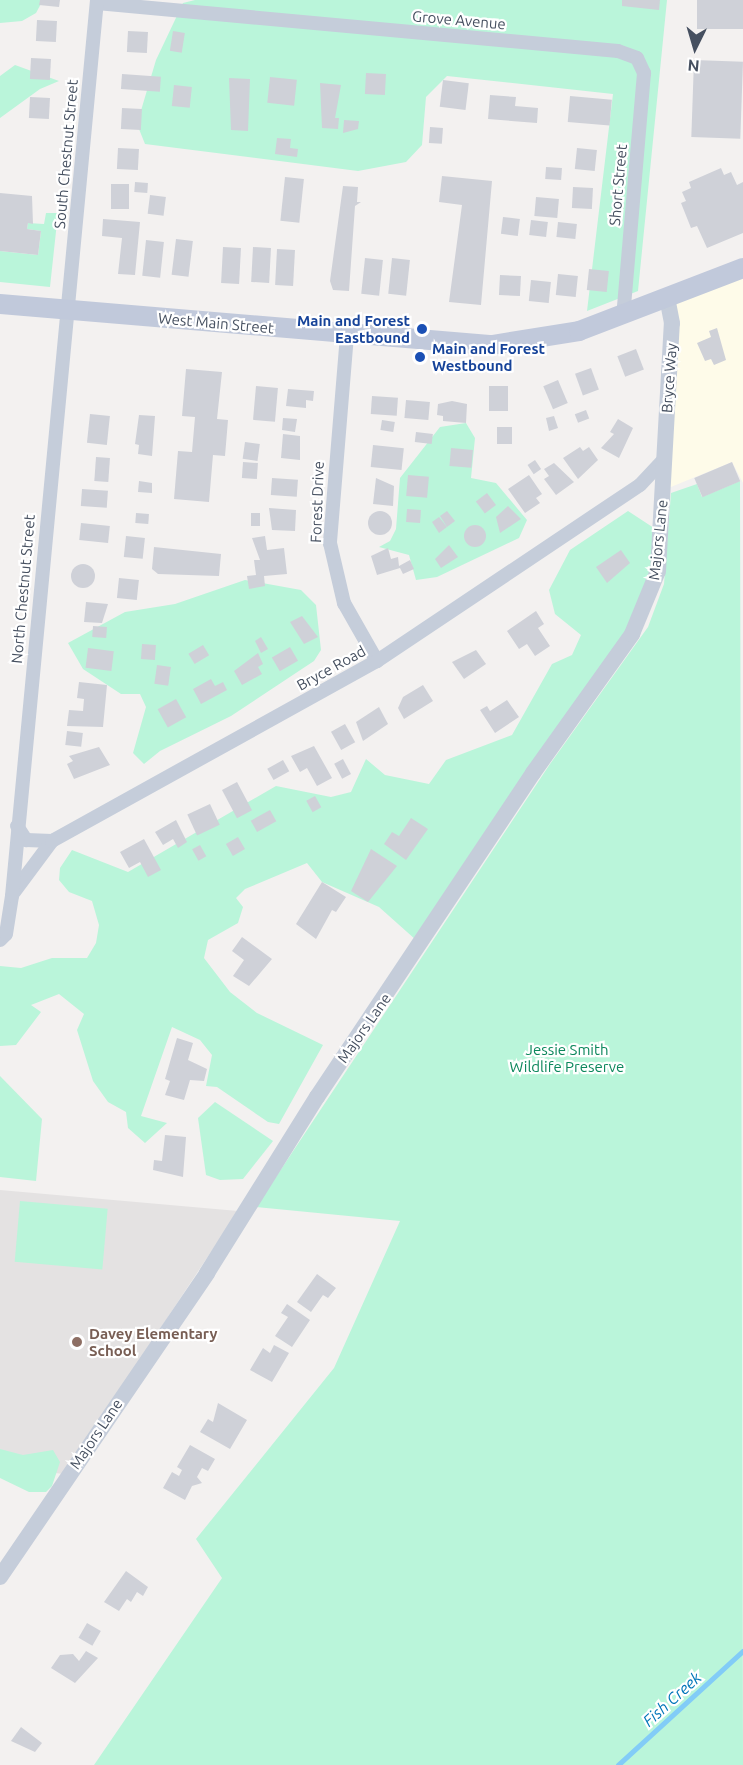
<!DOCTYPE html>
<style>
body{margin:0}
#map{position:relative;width:743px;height:1765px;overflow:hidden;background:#f3f1f0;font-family:Ubuntu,sans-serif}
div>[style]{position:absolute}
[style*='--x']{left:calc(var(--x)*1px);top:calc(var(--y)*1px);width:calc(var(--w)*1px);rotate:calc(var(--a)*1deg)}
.commercial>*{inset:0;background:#fefbe9}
.education>*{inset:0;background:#e4e2e2}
.green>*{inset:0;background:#baf5da;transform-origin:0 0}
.stream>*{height:4.5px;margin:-2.25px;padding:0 2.25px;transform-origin:2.25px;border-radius:2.25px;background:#82ccf7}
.building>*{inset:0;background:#cfd1d8;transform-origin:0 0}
.round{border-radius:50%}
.minor>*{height:14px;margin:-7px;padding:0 7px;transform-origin:7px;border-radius:7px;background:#c5cdda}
.tertiary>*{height:16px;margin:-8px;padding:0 8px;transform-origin:8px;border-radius:8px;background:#c5cdda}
.secondary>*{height:20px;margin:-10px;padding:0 10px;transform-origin:10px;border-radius:10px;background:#c1c9db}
.dots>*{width:16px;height:16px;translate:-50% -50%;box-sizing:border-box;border:3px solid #fff;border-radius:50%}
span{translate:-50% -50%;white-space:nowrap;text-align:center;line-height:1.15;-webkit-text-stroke:4.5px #fff;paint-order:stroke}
.street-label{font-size:15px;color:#465060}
.transit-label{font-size:15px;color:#164399;font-weight:700}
.right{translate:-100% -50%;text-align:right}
.left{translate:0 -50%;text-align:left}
.park-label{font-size:15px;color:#0c875c}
.education-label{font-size:15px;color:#785e54;font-weight:700}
.water-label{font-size:16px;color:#0075b9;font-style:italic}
.north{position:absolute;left:665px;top:18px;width:60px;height:60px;-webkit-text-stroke:4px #fff;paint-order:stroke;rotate:185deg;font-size:16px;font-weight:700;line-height:24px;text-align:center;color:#465060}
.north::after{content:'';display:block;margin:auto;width:21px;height:27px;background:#465060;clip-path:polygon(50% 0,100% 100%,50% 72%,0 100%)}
</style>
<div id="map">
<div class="commercial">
<div style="clip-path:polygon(743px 272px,743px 483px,732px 462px,666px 489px,671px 300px)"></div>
</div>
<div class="education">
<div style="clip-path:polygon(0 1190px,238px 1211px,64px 1474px,0 1467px)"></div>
</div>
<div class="green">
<div style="clip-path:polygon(0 0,43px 0,36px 13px,22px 21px,0 23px)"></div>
<div style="clip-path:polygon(195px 0,667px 0,638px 291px,587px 311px,613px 94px,447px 76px,426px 97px,422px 145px,406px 162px,358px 171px,145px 144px,137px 124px,156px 60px,183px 3px)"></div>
<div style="clip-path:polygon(15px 65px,59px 81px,40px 89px,0 118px,0 76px)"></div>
<div style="clip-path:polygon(46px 213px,58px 213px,50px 287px,0 282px,0 251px,38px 255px,41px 231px,27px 229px,28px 223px,44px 224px)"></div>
<div style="clip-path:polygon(466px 423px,475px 438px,471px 478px,496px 483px,527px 520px,519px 538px,437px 577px,416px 580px,409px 555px,379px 547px,390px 541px,396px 529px,400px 478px,440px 427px)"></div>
<div style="clip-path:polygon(740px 481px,743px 1765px,94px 1765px,222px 1578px,196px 1539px,334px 1368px,400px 1221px,256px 1207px,550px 764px,648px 627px,664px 584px,671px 493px,697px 484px,702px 497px)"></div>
<div style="clip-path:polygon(628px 511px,657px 530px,651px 570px,626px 632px,416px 940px,379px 907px,322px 882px,307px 863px,245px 889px,236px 898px,243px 907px,238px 923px,208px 940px,204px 958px,230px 992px,257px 1013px,323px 1045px,279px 1124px,268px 1122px,217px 1087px,206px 1086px,212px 1055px,200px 1040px,172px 1027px,141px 1116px,167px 1123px,145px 1143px,128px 1128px,126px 1112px,108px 1102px,93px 1081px,77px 1030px,84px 1014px,59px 994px,31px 1005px,41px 1012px,16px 1045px,0 1046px,0 966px,21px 968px,52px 958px,87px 958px,96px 943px,99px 925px,92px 901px,69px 892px,59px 880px,60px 868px,72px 850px,128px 872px,276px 786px,331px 797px,351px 792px,366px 759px,385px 775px,429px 784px,446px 760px,512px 735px,552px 664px,572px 655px,581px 635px,555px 614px,549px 590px,570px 550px)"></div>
<div style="clip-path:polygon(245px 580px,301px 590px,316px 605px,321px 650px,314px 661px,231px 716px,160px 751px,144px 764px,133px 753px,146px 707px,140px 694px,121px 694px,83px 669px,68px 643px,125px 612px,175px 604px)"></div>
<div style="clip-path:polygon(0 1076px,42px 1119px,36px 1181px,0 1177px)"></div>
<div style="clip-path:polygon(215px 1102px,273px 1141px,243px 1179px,220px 1180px,206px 1175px,198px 1118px)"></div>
<div style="left:20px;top:1201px;width:88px;height:61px;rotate:5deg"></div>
<div style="clip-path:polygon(0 1449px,23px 1455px,53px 1450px,60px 1462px,52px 1486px,46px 1492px,29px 1492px,0 1478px)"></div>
</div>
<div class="stream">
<div style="--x:618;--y:1765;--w:169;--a:-42.4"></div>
</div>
<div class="building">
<div style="clip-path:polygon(40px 0,60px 0,59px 7px,39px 5px)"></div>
<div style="clip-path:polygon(622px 0,660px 0,659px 10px,622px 6px)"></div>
<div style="left:697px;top:0;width:46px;height:29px"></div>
<div style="left:37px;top:20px;width:20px;height:21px;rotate:3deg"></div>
<div style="left:128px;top:31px;width:20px;height:21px;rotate:3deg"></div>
<div style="left:173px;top:31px;width:12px;height:20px;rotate:9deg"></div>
<div style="left:31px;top:58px;width:20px;height:21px;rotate:3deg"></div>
<div style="left:694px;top:60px;width:49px;height:77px;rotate:2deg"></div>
<div style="left:366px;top:73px;width:20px;height:21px;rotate:3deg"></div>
<div style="left:122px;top:74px;width:39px;height:15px;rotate:4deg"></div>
<div style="left:270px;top:77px;width:27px;height:26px;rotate:6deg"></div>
<div style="clip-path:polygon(229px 78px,250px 79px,248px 131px,231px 130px)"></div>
<div style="left:443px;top:80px;width:26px;height:27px;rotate:7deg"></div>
<div style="clip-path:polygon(320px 83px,341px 85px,335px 118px,339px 118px,338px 129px,322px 128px)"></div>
<div style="left:174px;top:85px;width:18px;height:21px;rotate:6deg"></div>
<div style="clip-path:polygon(490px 95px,516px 97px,515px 106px,538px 108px,537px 123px,488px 119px)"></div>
<div style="left:570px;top:96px;width:42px;height:26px;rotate:5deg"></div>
<div style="left:30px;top:97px;width:20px;height:21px;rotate:3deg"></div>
<div style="left:122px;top:108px;width:20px;height:21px;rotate:3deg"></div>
<div style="clip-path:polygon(344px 120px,359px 121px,358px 129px,343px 133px)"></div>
<div style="left:430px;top:127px;width:13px;height:16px;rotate:4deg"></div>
<div style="clip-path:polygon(277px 138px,291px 139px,290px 148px,298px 149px,297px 157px,275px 154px)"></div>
<div style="left:118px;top:148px;width:21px;height:21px;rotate:3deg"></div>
<div style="left:577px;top:148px;width:20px;height:21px;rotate:6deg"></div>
<div style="left:546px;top:167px;width:16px;height:12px;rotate:4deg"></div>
<div style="clip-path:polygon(721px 168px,724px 175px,731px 172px,737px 185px,743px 182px,743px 233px,707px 248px,697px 226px,691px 228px,681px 203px,686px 201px,682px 192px,691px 188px,689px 182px)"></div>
<div style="clip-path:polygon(442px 176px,492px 181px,481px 305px,449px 302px,462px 205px,439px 202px)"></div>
<div style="left:285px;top:177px;width:19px;height:44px;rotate:6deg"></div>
<div style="left:135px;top:182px;width:13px;height:10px;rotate:4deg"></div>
<div style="left:111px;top:184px;width:18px;height:25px"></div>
<div style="clip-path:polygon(343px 186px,358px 187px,357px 202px,361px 202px,355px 206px,349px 291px,333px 290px,330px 281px)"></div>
<div style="left:573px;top:187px;width:20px;height:21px;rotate:3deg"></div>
<div style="clip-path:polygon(0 193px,32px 196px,33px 224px,28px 223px,27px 229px,41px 231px,38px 255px,0 251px)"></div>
<div style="left:150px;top:195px;width:16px;height:19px;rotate:7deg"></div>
<div style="left:536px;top:197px;width:23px;height:19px;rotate:5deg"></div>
<div style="left:503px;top:217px;width:17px;height:17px;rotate:7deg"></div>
<div style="clip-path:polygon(103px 219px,140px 222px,135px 275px,118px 274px,122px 238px,102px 236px)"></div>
<div style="left:531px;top:220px;width:17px;height:15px;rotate:7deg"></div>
<div style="left:558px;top:222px;width:19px;height:15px;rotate:6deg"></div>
<div style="left:176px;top:239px;width:17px;height:36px;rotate:7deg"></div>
<div style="left:146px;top:240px;width:18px;height:36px;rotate:6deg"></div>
<div style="left:223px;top:247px;width:18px;height:36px;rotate:3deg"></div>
<div style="left:253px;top:247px;width:18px;height:35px;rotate:3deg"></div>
<div style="left:277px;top:249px;width:18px;height:36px;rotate:3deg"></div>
<div style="left:365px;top:258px;width:18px;height:36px;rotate:6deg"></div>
<div style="left:392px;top:258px;width:18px;height:36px;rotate:6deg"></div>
<div style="left:589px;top:269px;width:20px;height:21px;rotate:6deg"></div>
<div style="left:558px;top:274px;width:20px;height:21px;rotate:6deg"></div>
<div style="left:500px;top:275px;width:21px;height:20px;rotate:3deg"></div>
<div style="left:531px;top:280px;width:20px;height:21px;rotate:6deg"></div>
<div style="clip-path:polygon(717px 328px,726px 360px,714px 365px,711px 359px,705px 361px,697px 343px,711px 337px,709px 331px)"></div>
<div style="left:636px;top:349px;width:22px;height:20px;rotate:69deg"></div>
<div style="left:591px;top:368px;width:23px;height:17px;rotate:70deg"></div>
<div style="clip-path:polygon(186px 369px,222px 372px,217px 419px,228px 420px,225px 456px,213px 455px,209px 502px,174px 499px,178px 451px,192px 452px,195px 417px,182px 416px)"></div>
<div style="left:558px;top:380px;width:25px;height:16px;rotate:67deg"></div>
<div style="left:256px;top:386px;width:22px;height:34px;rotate:5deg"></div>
<div style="left:489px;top:386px;width:19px;height:25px"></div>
<div style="clip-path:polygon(288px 389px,314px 391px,313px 401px,306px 400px,306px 408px,286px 406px)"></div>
<div style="left:372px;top:396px;width:26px;height:18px;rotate:4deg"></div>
<div style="left:406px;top:400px;width:24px;height:18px;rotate:5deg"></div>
<div style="clip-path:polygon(452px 401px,467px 404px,466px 423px,443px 421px,443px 416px,437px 415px,438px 404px)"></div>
<div style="left:586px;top:410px;width:9px;height:12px;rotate:69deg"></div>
<div style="left:90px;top:414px;width:20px;height:29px;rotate:6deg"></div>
<div style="clip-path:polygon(139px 415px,155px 416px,152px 456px,138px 454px,139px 445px,135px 444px)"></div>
<div style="clip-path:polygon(554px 416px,558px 428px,549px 431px,546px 418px)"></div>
<div style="clip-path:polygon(283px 418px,297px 419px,295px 432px,282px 430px)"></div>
<div style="clip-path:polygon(618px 419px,633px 428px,619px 458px,601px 448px,614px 434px,610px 432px)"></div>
<div style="left:382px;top:420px;width:13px;height:10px;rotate:9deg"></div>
<div style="left:497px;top:427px;width:15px;height:17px"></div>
<div style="left:416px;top:432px;width:17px;height:10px;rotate:7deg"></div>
<div style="clip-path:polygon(283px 434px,300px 436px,300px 460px,281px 458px)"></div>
<div style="left:245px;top:442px;width:15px;height:17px;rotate:8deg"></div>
<div style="left:373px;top:445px;width:31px;height:22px;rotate:6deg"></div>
<div style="clip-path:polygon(580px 447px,583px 451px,589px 447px,598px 460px,578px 479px,563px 458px)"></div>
<div style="left:451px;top:448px;width:22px;height:18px;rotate:5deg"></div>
<div style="left:96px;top:457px;width:14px;height:24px;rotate:4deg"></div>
<div style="left:535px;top:460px;width:11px;height:9px;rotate:56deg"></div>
<div style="left:243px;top:462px;width:15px;height:16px;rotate:4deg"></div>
<div style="left:732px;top:462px;width:21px;height:41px;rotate:67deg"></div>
<div style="clip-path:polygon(554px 463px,574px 482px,556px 495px,544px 479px,549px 476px,544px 469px)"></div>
<div style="left:408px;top:475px;width:21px;height:21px;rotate:5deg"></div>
<div style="clip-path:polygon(529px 475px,542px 494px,536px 498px,540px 503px,525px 513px,508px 489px)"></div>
<div style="left:272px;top:478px;width:26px;height:17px;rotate:4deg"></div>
<div style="clip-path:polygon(376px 478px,394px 486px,393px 506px,373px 504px)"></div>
<div style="clip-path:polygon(139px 481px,152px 483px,152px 493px,138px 492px)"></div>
<div style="left:82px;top:489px;width:26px;height:17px;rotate:4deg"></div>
<div style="left:487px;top:493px;width:15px;height:14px;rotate:53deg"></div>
<div style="clip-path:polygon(508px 506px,521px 519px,500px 533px,496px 517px)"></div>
<div style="clip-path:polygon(269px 508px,296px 510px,295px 531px,272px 530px)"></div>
<div style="left:407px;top:509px;width:14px;height:13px;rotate:4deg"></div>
<div style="clip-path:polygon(447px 511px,455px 521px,447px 527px,440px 516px)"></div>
<div class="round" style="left:368px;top:511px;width:24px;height:24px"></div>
<div style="left:136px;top:513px;width:13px;height:10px;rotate:4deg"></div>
<div style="left:251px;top:513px;width:9px;height:13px"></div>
<div style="clip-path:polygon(439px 517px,447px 527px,439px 533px,432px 522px)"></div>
<div style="left:81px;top:523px;width:29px;height:17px;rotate:6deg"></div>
<div class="round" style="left:464px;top:525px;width:22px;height:22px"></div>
<div style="left:126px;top:536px;width:19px;height:21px;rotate:6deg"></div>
<div style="clip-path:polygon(265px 536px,267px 550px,284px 548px,287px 574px,264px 576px,265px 586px,249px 589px,247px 576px,256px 575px,254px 560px,260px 560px,252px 538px)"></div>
<div style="clip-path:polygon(449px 545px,458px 557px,441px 568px,435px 559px)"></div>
<div style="clip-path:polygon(154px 547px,221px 554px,219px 576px,158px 574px,152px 569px)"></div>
<div style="clip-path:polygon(388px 548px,391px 559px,398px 557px,399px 566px,410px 560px,414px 569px,403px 574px,400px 568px,377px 575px,371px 556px)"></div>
<div style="clip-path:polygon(621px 550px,630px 563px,607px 583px,596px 567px)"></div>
<div class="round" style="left:71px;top:564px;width:24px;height:24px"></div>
<div style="left:119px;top:578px;width:20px;height:20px;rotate:6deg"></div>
<div style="clip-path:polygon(86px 602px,108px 604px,102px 623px,84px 622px)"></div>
<div style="clip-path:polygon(536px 611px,544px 624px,538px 628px,550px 646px,535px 656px,527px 644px,519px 649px,507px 631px)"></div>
<div style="clip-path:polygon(302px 616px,318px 637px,304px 644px,290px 622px)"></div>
<div style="left:93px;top:626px;width:14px;height:11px;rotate:4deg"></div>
<div style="clip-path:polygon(261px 637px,268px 649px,261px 653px,255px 641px)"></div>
<div style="left:142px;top:644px;width:14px;height:15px;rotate:4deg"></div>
<div style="left:203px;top:645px;width:12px;height:17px;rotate:59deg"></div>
<div style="left:290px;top:647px;width:16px;height:21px;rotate:60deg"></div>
<div style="left:88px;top:648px;width:26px;height:20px;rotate:7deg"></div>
<div style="clip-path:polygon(476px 650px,486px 664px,464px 679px,452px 662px)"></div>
<div style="clip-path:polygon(258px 653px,263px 664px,258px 667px,262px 674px,242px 685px,234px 671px)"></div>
<div style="left:157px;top:665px;width:14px;height:19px;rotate:8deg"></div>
<div style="clip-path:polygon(211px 679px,215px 686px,223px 682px,227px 690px,201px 704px,193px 689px)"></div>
<div style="clip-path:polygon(79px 682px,107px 685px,103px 727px,67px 726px,69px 710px,83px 711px,84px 699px,77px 698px)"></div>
<div style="clip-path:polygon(423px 685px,433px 701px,404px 719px,398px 708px,403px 697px)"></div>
<div style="left:176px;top:699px;width:21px;height:21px;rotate:61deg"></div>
<div style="clip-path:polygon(507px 700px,519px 717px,495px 733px,480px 710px,487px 706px,490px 711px)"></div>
<div style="clip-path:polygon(379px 707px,388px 724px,363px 741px,356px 722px)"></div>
<div style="left:345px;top:724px;width:21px;height:16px;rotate:61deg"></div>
<div style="left:67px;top:731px;width:16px;height:14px;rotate:7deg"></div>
<div style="clip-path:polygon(314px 746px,332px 778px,317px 786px,307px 768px,300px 772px,291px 756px)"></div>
<div style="clip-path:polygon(99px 747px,110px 765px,74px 779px,67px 764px,73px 761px,69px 756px)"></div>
<div style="left:343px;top:759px;width:17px;height:10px;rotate:62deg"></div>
<div style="left:283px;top:760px;width:13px;height:18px;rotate:61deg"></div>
<div style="left:237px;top:782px;width:32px;height:17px;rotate:62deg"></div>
<div style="left:315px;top:796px;width:13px;height:10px;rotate:61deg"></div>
<div style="left:210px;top:804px;width:23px;height:25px;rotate:65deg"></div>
<div style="left:270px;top:810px;width:13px;height:22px;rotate:61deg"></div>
<div style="clip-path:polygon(411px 818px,428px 829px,406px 860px,384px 844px,392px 832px,399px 836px)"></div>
<div style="clip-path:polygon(176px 820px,187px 842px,178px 848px,173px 839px,163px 845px,155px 832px)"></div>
<div style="left:238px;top:837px;width:14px;height:14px;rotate:60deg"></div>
<div style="clip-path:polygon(144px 839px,161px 870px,148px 877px,140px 862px,129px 868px,120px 852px)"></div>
<div style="left:200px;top:845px;width:13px;height:9px;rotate:61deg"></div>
<div style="clip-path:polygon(371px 849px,397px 866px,368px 902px,351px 891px)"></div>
<div style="clip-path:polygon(322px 882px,346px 897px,336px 912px,332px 910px,316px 939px,296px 924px)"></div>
<div style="clip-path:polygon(242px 937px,272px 959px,249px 986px,233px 976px,244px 960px,232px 951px)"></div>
<div style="clip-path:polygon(177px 1038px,193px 1043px,188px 1060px,207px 1069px,204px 1081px,190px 1080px,184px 1100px,165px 1095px,170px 1081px,165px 1079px)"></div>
<div style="clip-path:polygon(165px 1135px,186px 1137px,183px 1177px,153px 1170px,154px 1160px,162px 1161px)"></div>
<div style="clip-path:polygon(317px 1274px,336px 1288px,328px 1298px,323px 1295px,311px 1312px,297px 1302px)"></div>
<div style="clip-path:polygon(287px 1304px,310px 1320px,292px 1347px,275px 1336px,288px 1317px,281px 1313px)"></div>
<div style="clip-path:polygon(274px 1345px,289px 1353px,272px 1382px,250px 1370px,263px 1348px,270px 1353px)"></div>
<div style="clip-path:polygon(218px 1403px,247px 1420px,230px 1449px,200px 1432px,208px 1419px,213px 1422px)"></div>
<div style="clip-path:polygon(190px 1445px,215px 1459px,208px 1471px,202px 1468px,197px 1477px,202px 1483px,192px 1486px,185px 1500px,163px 1488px,172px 1472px,179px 1476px,182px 1470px,177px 1467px)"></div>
<div style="clip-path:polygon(126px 1571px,148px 1587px,143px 1596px,137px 1592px,131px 1602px,127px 1599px,119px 1611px,104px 1602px)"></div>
<div style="left:87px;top:1623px;width:16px;height:17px;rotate:30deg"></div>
<div style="clip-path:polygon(86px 1651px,98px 1658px,75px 1683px,51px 1668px,60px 1655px,73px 1654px,79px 1661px)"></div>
<div style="clip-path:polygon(21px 1727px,42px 1743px,35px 1752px,11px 1741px)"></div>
</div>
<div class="minor">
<div style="--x:97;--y:3;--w:523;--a:5.26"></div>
<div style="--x:618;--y:51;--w:20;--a:20"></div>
<div style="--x:637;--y:58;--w:17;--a:65"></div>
<div style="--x:644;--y:73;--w:244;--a:94.9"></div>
<div style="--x:347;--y:335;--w:209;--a:94.7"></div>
<div style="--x:330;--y:543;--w:62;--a:76.9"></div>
<div style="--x:344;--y:603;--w:67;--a:60.4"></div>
<div style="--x:17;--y:826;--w:17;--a:57"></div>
<div style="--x:26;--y:840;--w:26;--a:2"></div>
<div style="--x:14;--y:892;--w:64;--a:-53.3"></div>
<div style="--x:52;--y:841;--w:372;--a:-29"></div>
<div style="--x:377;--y:661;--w:316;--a:-33.8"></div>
<div style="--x:640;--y:485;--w:35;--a:-47"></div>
<div style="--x:0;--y:940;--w:8;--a:-45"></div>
<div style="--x:6;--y:934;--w:38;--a:-81"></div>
<div style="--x:12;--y:896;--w:900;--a:-84.58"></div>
</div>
<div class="tertiary">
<div style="--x:0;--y:1577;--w:368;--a:-55.7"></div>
<div style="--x:207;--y:1273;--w:208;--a:-58"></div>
<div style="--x:317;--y:1097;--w:389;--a:-56.3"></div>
<div style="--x:533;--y:773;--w:171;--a:-54.5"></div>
<div style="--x:632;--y:634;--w:68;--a:-67.6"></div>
<div style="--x:658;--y:571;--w:248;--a:-86.8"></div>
<div style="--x:672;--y:323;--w:25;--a:-101"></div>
</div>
<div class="secondary">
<div style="--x:0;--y:304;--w:494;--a:4.8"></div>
<div style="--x:492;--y:345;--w:88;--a:-9.1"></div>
<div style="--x:579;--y:331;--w:176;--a:-21"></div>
</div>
<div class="dots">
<div style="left:422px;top:329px;background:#1a4fb4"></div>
<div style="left:420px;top:357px;background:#1a4fb4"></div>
<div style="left:77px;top:1342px;background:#8d6e63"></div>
</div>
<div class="street-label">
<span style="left:459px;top:20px;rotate:5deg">Grove Avenue</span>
<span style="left:66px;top:154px;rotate:-85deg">South Chestnut Street</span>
<span style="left:618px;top:185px;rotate:-85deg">Short Street</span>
<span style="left:216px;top:323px;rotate:5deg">West Main Street</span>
<span style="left:669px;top:378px;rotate:-86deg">Bryce Way</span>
<span style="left:317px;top:502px;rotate:-88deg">Forest Drive</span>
<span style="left:658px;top:540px;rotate:-84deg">Majors Lane</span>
<span style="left:23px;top:589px;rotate:-85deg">North Chestnut Street</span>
<span style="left:331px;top:668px;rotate:-29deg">Bryce Road</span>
<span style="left:364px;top:1028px;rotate:-55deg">Majors Lane</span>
<span style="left:96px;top:1434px;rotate:-56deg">Majors Lane</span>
</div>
<div class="transit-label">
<span class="right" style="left:410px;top:329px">Main and Forest<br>Eastbound</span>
<span class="left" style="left:432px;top:357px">Main and Forest<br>Westbound</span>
</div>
<div class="park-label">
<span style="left:567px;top:1058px">Jessie Smith<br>Wildlife Preserve</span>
</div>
<div class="education-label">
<span class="left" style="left:89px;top:1342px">Davey Elementary<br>School</span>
</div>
<div class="water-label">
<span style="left:672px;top:1699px;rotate:-42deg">Fish Creek</span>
</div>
<div class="north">N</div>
</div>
